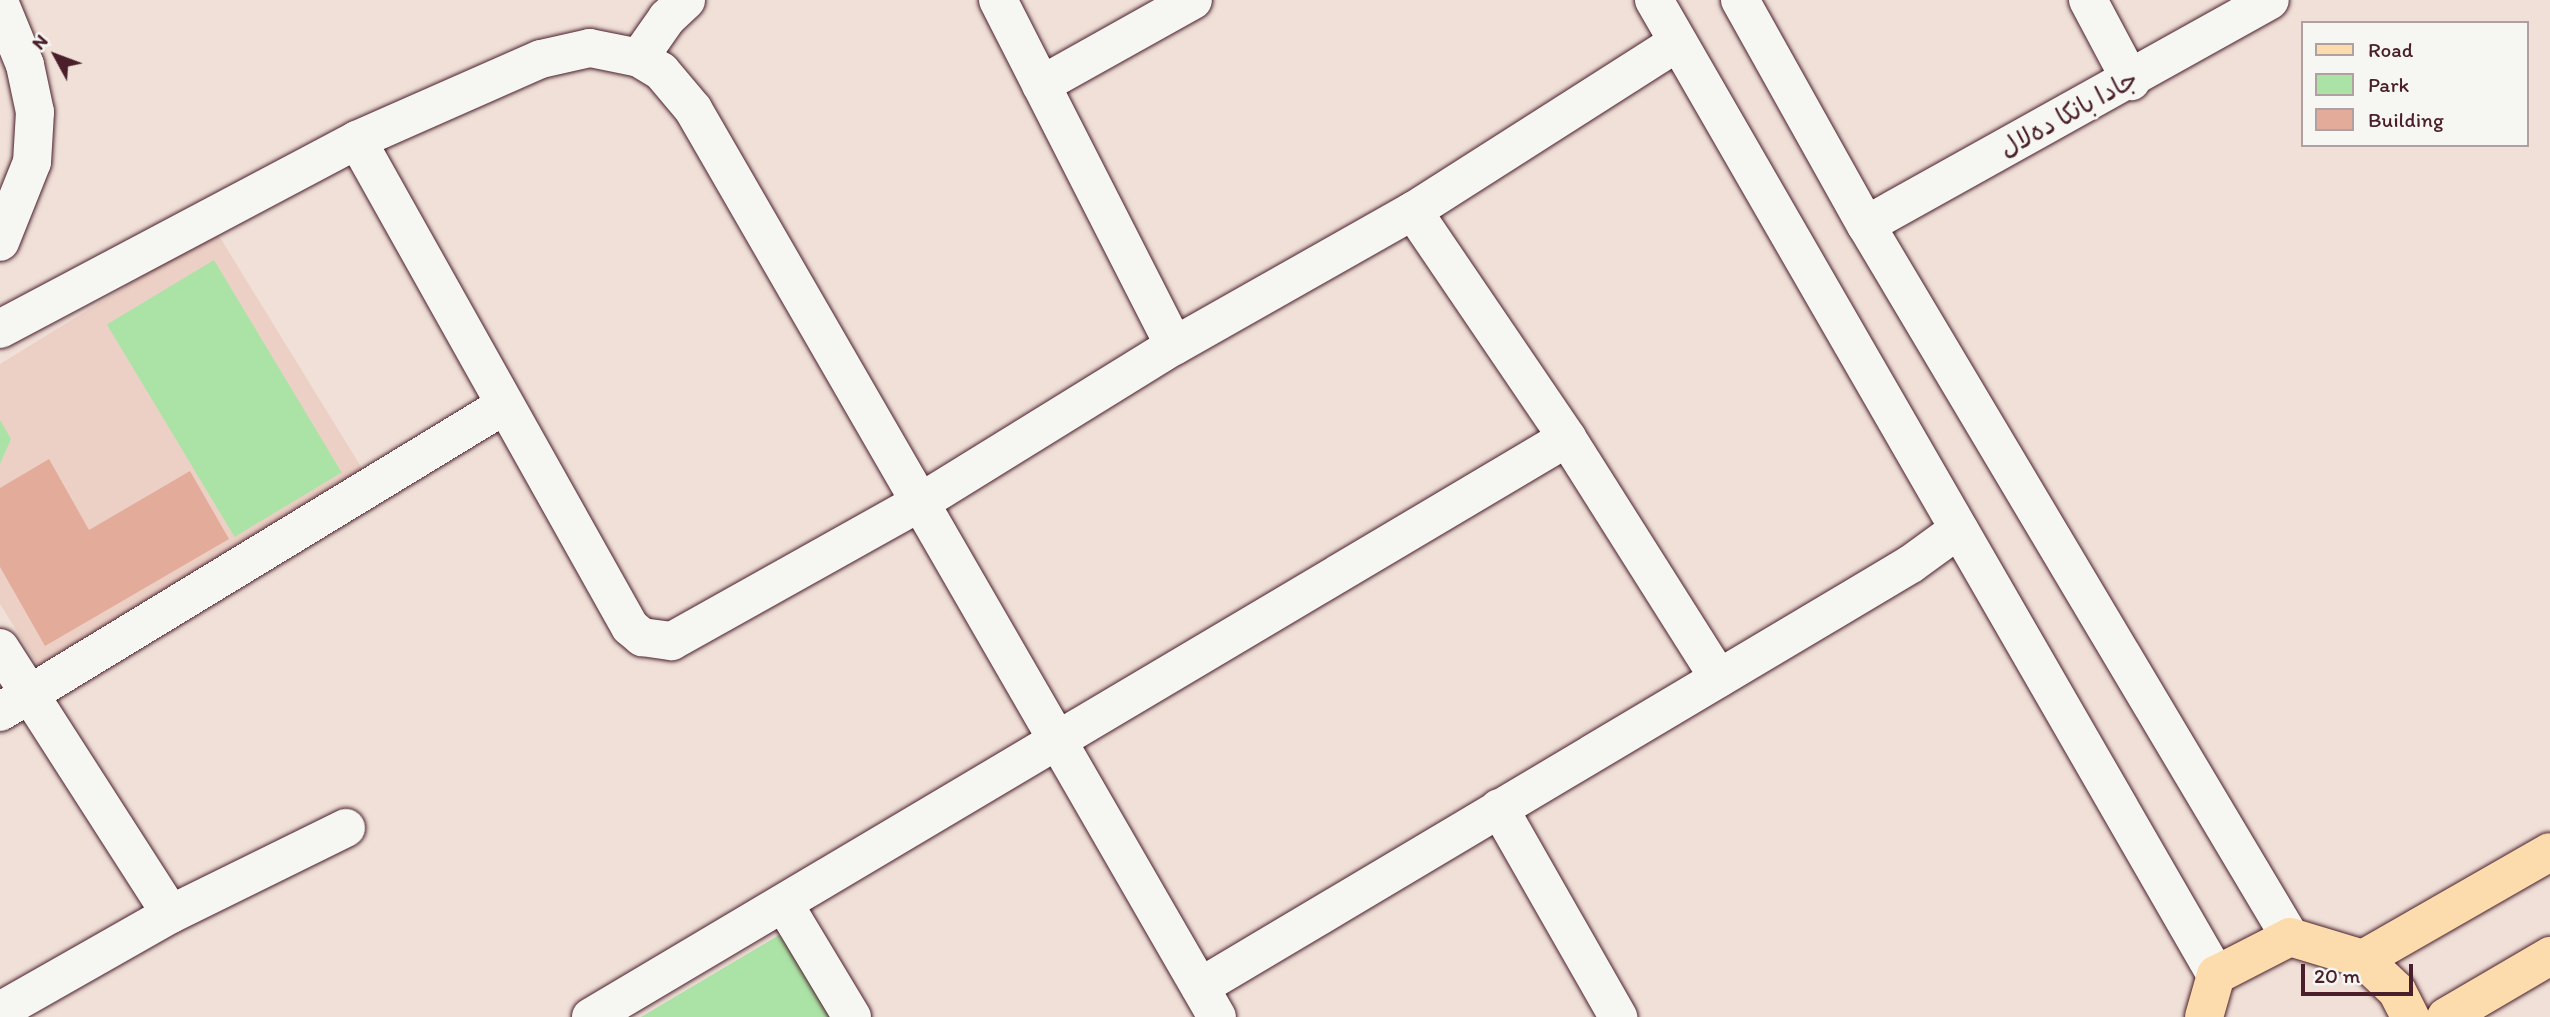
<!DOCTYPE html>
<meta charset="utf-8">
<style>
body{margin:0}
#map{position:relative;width:2550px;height:1017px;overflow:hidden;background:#f0e0d8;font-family:Itim,"Playpen Sans Arabic",sans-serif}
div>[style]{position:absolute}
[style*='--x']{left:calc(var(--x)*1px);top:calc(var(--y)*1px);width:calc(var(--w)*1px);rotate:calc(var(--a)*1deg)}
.built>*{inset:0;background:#ecd0c5}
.green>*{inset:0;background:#abe3a6;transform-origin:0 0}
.building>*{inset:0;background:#e3ac9a}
.roads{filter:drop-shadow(0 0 2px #4a1f2b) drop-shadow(0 0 2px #4a1f2b)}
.minor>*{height:38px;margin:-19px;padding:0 19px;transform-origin:19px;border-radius:19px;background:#f6f6f2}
.major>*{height:38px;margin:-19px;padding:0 19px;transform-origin:19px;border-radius:19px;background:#fcdcac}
span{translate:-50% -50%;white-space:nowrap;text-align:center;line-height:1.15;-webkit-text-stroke:6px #f6f6f2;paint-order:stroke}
.street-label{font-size:26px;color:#4a1f2b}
.legend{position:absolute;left:2301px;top:21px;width:228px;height:126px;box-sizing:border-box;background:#f6f6f2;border:2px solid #b1a0a2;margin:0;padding:9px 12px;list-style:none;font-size:21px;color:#4a1f2b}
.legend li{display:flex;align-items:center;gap:14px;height:35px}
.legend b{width:35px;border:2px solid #b1a0a2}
.north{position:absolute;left:21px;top:21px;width:70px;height:70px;-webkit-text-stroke:5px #f6f6f2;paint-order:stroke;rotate:311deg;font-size:19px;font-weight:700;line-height:28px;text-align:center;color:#4a1f2b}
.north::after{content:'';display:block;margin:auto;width:24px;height:32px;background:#4a1f2b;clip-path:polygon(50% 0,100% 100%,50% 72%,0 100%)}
.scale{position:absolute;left:2301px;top:964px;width:112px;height:32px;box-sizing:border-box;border:4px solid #4a1f2b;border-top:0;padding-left:9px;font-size:21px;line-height:24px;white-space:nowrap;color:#4a1f2b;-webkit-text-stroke:5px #f6f6f2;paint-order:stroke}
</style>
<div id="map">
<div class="built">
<div style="clip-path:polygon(216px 231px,366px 475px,43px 673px,0 604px,0 364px)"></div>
</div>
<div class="green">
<div style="left:214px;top:260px;width:248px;height:125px;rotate:59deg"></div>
<div style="clip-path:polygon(0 420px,11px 439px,0 464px)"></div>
<div style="clip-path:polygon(786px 931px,837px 1017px,641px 1017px)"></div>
</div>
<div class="building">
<div style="clip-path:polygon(49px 459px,89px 530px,190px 471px,229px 539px,45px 646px,0 567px,0 488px)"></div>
</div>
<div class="roads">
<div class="minor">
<div style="--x:998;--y:0;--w:388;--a:63"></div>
<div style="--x:1654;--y:0;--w:1125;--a:60.04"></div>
<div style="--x:1740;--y:0;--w:258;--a:60.8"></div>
<div style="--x:1866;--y:225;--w:829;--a:59.23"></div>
<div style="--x:2088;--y:0;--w:92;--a:62"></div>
<div style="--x:0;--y:4;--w:66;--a:67.7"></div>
<div style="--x:25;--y:65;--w:48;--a:78"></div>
<div style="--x:35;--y:112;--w:50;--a:93.4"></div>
<div style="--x:32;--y:162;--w:86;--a:111.8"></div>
<div style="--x:639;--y:58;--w:49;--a:-55"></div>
<div style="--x:667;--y:18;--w:26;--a:-43"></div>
<div style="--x:1041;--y:85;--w:174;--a:-29.2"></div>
<div style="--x:357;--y:140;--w:558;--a:60.73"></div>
<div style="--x:630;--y:627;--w:16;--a:40"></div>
<div style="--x:642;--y:637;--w:30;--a:8"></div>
<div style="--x:672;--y:641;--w:285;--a:-29.2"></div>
<div style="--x:921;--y:502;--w:297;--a:-31.7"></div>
<div style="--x:1174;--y:346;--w:274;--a:-29.5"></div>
<div style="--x:1413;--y:211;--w:314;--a:-32.5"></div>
<div style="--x:1413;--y:211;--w:274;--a:55.8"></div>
<div style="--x:1567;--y:438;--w:284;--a:57.7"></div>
<div style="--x:1866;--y:225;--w:462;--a:-29.1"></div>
<div style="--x:0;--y:329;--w:404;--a:-27.9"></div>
<div style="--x:357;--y:140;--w:201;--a:-23.8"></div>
<div style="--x:541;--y:59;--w:50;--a:-12.7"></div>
<div style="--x:590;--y:48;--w:50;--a:11.5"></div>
<div style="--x:639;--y:58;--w:26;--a:31"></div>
<div style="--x:661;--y:71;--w:50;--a:49.9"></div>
<div style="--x:693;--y:109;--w:1048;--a:60.01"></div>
<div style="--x:0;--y:648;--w:316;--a:57.3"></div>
<div style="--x:0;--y:712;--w:591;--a:-31.3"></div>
<div style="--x:1499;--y:808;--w:241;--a:60.3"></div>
<div style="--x:784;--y:904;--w:132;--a:59"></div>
<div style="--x:1200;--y:987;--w:827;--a:-30.75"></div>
<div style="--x:1911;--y:564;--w:59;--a:-36.1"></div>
<div style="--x:0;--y:1011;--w:197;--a:-29.6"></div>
<div style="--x:171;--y:914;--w:195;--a:-26.2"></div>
<div style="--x:591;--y:1017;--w:1135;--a:-30.68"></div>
</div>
<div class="major">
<div style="--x:2363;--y:959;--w:215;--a:-29.8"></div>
<div style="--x:2204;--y:1017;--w:44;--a:-74.1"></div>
<div style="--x:2216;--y:975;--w:83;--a:-27.2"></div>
<div style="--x:2290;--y:937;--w:76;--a:16.8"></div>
<div style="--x:2363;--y:959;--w:47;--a:43.3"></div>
<div style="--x:2397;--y:991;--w:29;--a:63"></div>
<div style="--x:2446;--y:1017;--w:121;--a:-30.4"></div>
</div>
</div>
<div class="street-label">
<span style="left:2069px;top:114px;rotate:-29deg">جادا بانكا ده‌لال</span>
</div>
<ul class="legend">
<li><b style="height:9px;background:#fcdcac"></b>Road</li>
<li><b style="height:19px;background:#abe3a6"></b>Park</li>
<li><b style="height:19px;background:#e3ac9a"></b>Building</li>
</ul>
<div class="north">N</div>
<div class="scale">20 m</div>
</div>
